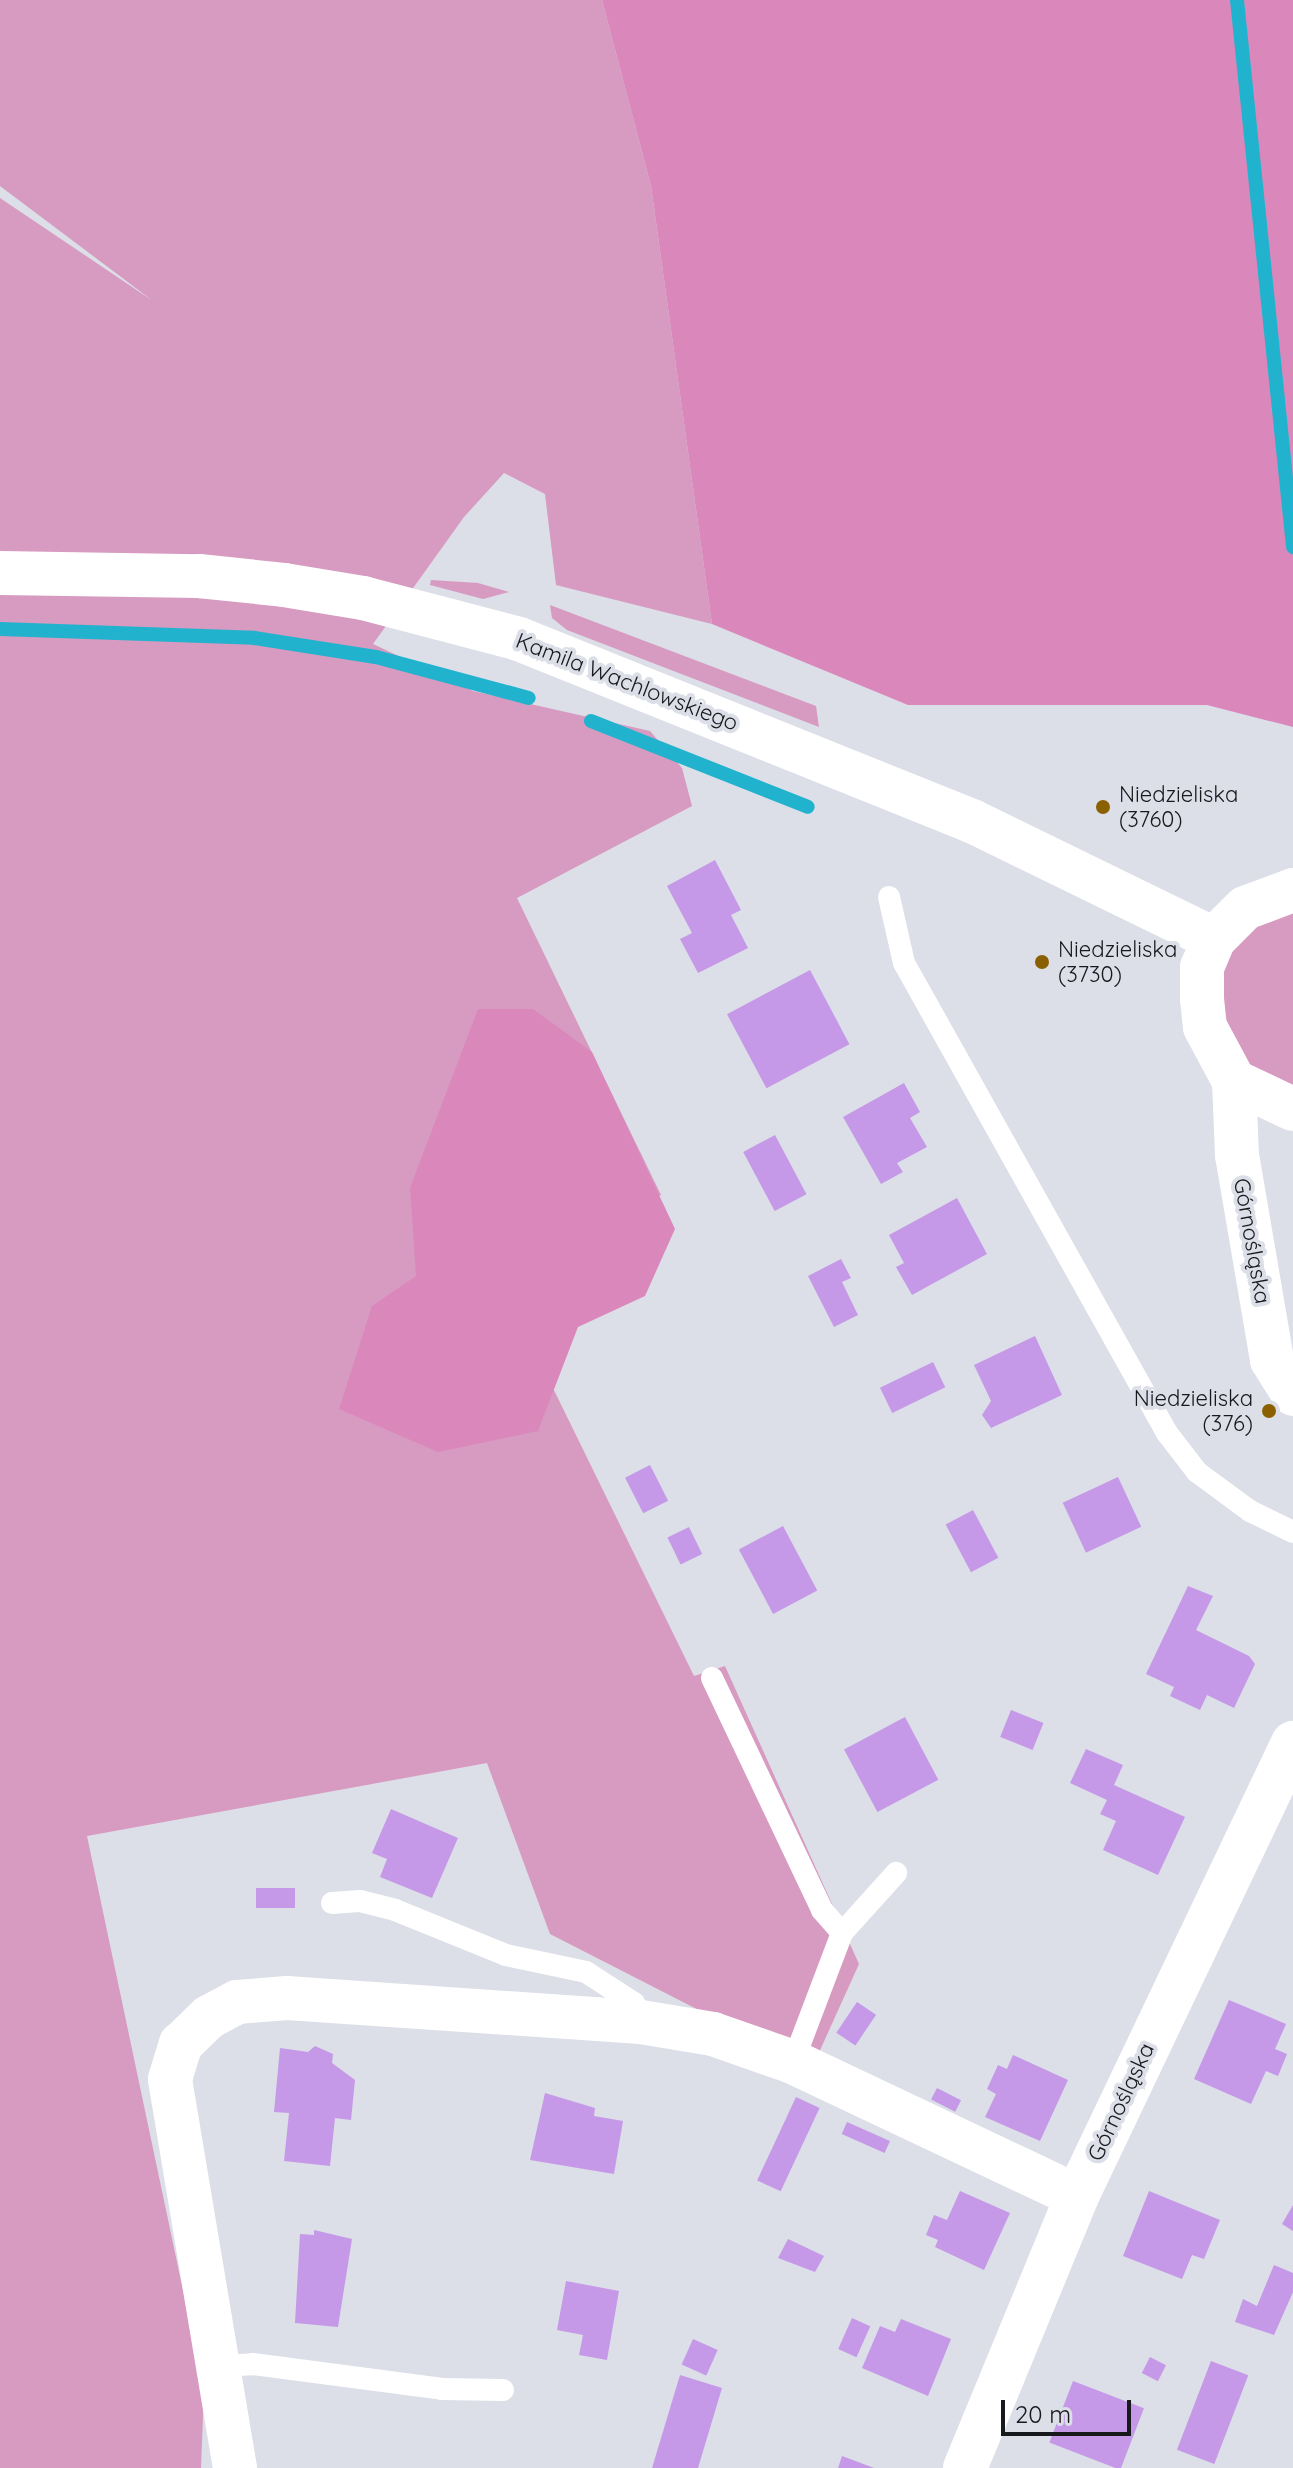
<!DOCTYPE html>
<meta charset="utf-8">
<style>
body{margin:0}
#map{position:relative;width:1293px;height:2468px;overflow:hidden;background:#dcdee8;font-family:Quicksand,sans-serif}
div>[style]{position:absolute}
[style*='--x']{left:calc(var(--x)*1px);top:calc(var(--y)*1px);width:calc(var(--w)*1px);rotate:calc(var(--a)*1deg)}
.green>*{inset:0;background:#d79ac0}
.forest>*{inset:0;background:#da88bc}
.stream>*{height:14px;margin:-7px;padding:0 7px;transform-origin:7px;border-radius:7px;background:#21b3cd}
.building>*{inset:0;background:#c599e7;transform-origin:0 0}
.service>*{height:22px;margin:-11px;padding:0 11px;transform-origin:11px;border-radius:11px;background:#fff}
.minor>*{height:44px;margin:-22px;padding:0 22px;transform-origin:22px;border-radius:22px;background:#fff}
.tertiary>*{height:44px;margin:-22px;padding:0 22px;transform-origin:22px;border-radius:22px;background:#fff}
.dots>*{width:22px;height:22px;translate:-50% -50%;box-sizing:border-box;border:4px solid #dcdee8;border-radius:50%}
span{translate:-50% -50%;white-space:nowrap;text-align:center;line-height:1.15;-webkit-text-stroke:8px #dcdee8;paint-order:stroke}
.street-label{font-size:22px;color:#18191c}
.poi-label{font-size:22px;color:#18191c}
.left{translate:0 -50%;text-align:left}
.right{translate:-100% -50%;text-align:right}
.scale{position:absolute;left:1001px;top:2400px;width:130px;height:36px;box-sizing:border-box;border:4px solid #18191c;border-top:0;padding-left:10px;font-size:24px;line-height:28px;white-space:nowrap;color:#18191c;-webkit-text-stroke:6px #dcdee8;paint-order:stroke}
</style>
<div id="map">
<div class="green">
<div style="clip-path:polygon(0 0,602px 0,651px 186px,712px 624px,556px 585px,545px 494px,504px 473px,464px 517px,373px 644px,473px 691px,650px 731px,682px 768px,692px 806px,517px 898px,661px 1195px,499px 1278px,694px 1676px,725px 1666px,859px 1964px,812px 2068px,550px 1934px,487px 1763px,87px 1836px,204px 2390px,201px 2468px,0 2468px,0 198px,153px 301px,0 186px)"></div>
<div style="clip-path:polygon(431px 580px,478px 583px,509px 592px,483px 599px,430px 585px)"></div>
<div style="clip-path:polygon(550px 605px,816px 706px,819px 727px,567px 630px,552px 618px)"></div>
<div style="clip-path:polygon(1293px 904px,1293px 1093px,1251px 1076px,1216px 1025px,1221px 962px,1238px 935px)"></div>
</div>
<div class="forest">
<div style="clip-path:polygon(602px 0,1293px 0,1293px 727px,1207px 705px,908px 705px,712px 624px,651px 186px)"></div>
<div style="clip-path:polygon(478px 1009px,533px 1009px,592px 1052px,675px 1229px,645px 1296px,578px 1327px,538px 1431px,438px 1452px,339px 1409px,372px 1306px,416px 1276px,410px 1188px)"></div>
</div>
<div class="stream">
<div style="--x:1237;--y:0;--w:550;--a:84.15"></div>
<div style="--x:0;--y:629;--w:254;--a:2"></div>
<div style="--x:254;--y:638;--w:123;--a:8.9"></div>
<div style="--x:376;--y:657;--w:158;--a:15"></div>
<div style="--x:591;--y:721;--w:233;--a:21.6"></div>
</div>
<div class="building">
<div style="clip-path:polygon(715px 860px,741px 910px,731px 915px,748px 948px,698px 973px,680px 939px,692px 933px,667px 886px)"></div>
<div style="left:810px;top:970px;width:84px;height:94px;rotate:62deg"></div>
<div style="clip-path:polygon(904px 1083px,920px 1112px,910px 1118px,927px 1147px,897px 1163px,903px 1172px,881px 1184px,843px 1117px)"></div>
<div style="left:775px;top:1135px;width:67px;height:36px;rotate:62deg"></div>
<div style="clip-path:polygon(957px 1198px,987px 1254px,912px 1295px,896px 1267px,904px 1263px,889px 1235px)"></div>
<div style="clip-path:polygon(841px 1259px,851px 1278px,842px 1282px,858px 1315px,834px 1327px,808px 1276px)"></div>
<div style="clip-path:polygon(1035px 1336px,1062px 1395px,991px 1428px,982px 1415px,991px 1401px,974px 1365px)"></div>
<div style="left:933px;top:1362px;width:28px;height:59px;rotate:64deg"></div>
<div style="left:650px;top:1465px;width:40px;height:28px;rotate:63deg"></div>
<div style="left:1118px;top:1477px;width:55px;height:61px;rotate:65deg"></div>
<div style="left:973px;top:1510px;width:54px;height:31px;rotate:62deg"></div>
<div style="left:783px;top:1526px;width:73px;height:50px;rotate:62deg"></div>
<div style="left:689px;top:1527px;width:30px;height:24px;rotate:64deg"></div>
<div style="clip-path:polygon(1188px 1586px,1213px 1596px,1196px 1630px,1249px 1656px,1255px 1664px,1234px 1708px,1207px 1695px,1200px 1710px,1170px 1696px,1174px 1687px,1146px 1674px)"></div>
<div style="left:1011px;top:1710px;width:35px;height:29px;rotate:22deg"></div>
<div style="left:905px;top:1717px;width:71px;height:69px;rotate:62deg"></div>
<div style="clip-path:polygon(1086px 1749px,1123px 1765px,1114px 1785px,1185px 1817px,1158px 1875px,1103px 1850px,1116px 1821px,1100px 1814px,1107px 1800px,1070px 1783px)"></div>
<div style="clip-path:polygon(391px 1809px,458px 1838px,432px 1898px,380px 1877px,387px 1859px,372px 1853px)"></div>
<div style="left:256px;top:1888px;width:39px;height:20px"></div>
<div style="clip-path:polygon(1229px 2000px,1286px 2024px,1275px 2049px,1287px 2054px,1278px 2076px,1266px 2071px,1251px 2104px,1194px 2079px)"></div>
<div style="left:857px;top:2002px;width:23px;height:37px;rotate:34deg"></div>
<div style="clip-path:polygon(315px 2046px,333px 2054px,332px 2063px,355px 2080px,351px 2120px,335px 2118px,330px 2166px,284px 2161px,289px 2113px,274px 2112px,280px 2048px,308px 2052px)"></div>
<div style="clip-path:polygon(1013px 2055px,1068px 2080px,1040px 2141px,985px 2117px,996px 2094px,987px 2089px,998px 2065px,1007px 2069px)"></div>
<div style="left:937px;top:2088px;width:27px;height:13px;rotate:27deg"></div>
<div style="clip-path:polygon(545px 2093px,595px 2108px,594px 2116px,623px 2121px,614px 2174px,530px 2160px)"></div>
<div style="left:796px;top:2097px;width:26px;height:92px;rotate:25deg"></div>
<div style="left:847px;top:2122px;width:47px;height:13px;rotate:24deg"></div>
<div style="clip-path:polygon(960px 2191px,1010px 2213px,984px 2270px,935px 2247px,938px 2240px,926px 2235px,934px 2215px,947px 2220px)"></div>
<div style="clip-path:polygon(1149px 2191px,1220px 2220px,1204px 2259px,1192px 2255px,1182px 2279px,1123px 2256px)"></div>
<div style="clip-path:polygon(1293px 2205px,1293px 2231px,1282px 2224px)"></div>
<div style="clip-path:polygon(314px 2230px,352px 2239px,338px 2327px,295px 2323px,300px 2234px,314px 2235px)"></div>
<div style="clip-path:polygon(788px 2239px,824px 2256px,815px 2272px,778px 2258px)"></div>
<div style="clip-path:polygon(1274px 2265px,1293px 2273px,1293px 2292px,1274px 2335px,1235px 2322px,1243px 2299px,1257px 2306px)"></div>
<div style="clip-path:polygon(566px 2281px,619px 2291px,607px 2360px,579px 2355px,583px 2335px,557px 2330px)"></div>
<div style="left:852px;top:2318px;width:20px;height:34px;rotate:24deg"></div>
<div style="clip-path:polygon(901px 2319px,951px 2339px,928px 2396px,862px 2368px,880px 2326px,895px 2332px)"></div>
<div style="left:693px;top:2339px;width:27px;height:28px;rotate:24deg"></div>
<div style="left:1150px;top:2357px;width:18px;height:18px;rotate:27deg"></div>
<div style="left:1211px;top:2361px;width:40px;height:95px;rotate:21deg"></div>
<div style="clip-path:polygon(680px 2375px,722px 2388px,698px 2468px,652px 2468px)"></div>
<div style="left:1073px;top:2381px;width:76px;height:66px;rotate:21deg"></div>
<div style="clip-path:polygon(842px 2456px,874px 2468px,838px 2468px)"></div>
</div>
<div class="service">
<div style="--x:889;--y:897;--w:68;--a:77.2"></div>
<div style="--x:904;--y:963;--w:539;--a:60.77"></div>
<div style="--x:1167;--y:1433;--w:49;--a:52.4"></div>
<div style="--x:1197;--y:1472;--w:66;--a:36.3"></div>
<div style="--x:1250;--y:1511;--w:48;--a:26"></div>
<div style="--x:712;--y:1678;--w:257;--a:64.6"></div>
<div style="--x:822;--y:1910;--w:30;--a:49"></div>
<div style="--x:332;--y:1903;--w:28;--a:-4"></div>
<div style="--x:360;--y:1901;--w:36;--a:14"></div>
<div style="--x:395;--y:1910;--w:120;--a:22.1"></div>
<div style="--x:506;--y:1955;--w:82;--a:12"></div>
<div style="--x:586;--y:1972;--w:57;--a:32.9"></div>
<div style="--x:634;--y:2003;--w:20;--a:70"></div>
<div style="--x:793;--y:2062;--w:138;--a:-69.2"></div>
<div style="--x:842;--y:1933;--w:81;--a:-48"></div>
<div style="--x:218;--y:2366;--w:35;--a:-3"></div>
<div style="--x:253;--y:2364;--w:191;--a:7.5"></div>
<div style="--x:442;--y:2389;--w:61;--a:0.9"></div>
</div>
<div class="minor">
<div style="--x:235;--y:2468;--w:394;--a:-99.5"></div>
<div style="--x:170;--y:2079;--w:37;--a:-73"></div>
<div style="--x:181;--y:2044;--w:39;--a:-44"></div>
<div style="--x:209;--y:2017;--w:32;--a:-28"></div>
<div style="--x:237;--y:2002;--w:50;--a:-4.6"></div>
<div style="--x:287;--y:1998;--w:355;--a:3.9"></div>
<div style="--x:641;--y:2022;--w:73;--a:9.5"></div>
<div style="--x:713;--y:2034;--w:85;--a:19.3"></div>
<div style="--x:793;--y:2062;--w:314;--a:25.3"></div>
</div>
<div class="tertiary">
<div style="--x:0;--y:573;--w:199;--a:0.9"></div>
<div style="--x:199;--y:576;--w:85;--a:6"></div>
<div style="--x:284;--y:585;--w:80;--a:9.3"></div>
<div style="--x:363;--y:598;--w:161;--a:14.7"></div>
<div style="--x:519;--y:639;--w:488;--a:21.9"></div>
<div style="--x:972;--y:821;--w:269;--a:26"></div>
<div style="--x:1293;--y:890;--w:51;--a:159.4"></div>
<div style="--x:1245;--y:908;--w:44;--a:135"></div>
<div style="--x:1214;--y:939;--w:30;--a:113"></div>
<div style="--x:1202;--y:967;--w:32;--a:90"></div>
<div style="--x:1202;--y:999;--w:28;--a:84"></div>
<div style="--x:1205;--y:1027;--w:61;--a:61.8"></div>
<div style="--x:1234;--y:1081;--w:65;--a:25.4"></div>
<div style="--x:1234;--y:1081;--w:74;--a:87.7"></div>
<div style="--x:1237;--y:1155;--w:208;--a:80.3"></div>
<div style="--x:1272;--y:1360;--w:40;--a:58"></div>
<div style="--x:965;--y:2468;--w:294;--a:-67.6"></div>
<div style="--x:1077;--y:2196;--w:502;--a:-64.51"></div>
</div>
<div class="dots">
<div style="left:1103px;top:807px;background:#8b6002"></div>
<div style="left:1042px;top:962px;background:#8b6002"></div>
<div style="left:1269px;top:1411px;background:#8b6002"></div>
</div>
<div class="street-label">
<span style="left:627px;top:682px;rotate:21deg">Kamila Wachlowskiego</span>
<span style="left:1252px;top:1241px;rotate:80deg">Górnośląska</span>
<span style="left:1121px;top:2102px;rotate:-65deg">Górnośląska</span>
</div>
<div class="poi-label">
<span class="left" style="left:1119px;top:807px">Niedzieliska<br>(3760)</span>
<span class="left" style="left:1058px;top:962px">Niedzieliska<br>(3730)</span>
<span class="right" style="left:1253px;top:1411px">Niedzieliska<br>(376)</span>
</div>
<div class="scale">20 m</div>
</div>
